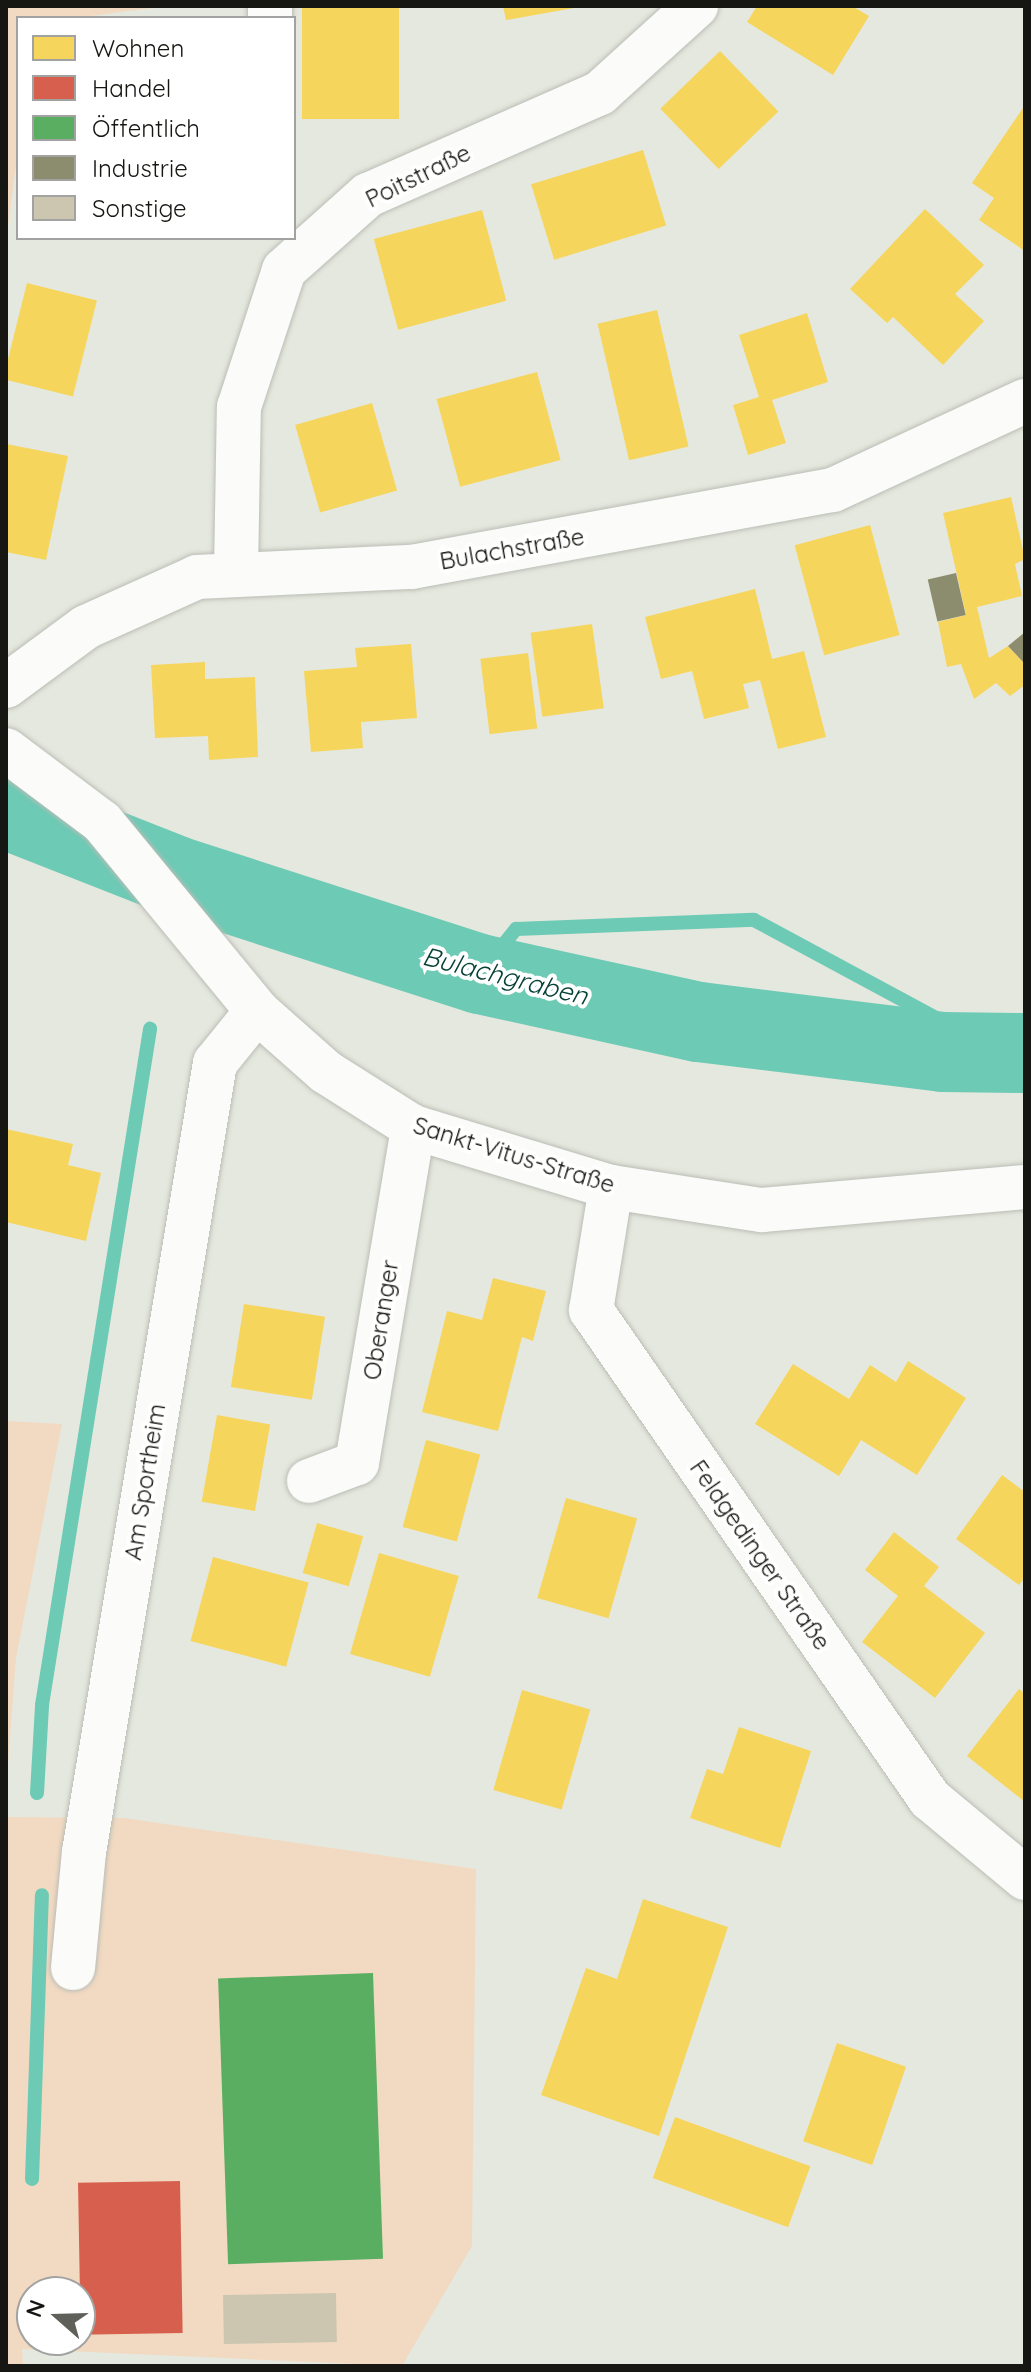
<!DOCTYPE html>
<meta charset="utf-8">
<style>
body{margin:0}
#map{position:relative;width:1031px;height:2372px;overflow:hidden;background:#e5e8de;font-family:Quicksand,sans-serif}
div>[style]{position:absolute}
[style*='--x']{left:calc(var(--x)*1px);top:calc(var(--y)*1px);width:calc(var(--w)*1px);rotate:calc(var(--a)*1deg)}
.green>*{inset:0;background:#f2dac2}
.homes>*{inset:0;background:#f6d55c;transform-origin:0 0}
.shops>*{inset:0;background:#d6604d;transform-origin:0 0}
.public>*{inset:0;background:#5aae61;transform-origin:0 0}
.industry>*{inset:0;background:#8c8c6e;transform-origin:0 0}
.stream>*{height:14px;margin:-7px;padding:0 7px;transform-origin:7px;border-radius:7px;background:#6dcab5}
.river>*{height:80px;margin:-40px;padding:0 40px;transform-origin:40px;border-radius:40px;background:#6dcab5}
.building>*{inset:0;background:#ccc6b0;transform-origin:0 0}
.roads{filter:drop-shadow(0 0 2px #bbbdb6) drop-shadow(0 0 2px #bbbdb6)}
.minor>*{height:44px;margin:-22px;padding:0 22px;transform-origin:22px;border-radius:22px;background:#fbfcfa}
span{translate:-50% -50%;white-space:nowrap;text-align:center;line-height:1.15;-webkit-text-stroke:8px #fff;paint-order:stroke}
.street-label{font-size:24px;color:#161712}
.water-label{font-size:26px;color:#064136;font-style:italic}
.frame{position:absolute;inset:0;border:8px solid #161712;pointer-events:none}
.legend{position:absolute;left:16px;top:16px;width:280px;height:224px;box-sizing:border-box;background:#fff;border:2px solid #a2a2a0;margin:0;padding:10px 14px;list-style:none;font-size:24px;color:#161712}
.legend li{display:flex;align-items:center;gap:16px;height:40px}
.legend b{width:40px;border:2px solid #a2a2a0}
.north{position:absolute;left:16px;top:2276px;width:80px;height:80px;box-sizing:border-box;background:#fff;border:2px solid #a2a2a0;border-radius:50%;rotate:290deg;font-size:22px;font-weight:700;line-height:32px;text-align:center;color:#161712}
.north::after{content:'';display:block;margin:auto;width:28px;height:36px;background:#5e6059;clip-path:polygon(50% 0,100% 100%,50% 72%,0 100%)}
</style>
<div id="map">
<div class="green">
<div style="clip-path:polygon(6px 6px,167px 6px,75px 18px,18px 18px,18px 149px,6px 242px)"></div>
<div style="clip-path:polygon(6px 1421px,62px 1424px,16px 1658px,6px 1791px)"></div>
<div style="clip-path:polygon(evenodd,6px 1817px,124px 1818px,476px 1869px,472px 2246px,402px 2366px,22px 2349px,23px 2366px,6px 2366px,6px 1817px,32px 2292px,80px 2292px,80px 2340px,32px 2340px,32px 2292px)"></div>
</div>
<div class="homes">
<div style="left:302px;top:6px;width:97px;height:113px"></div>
<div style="clip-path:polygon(503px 6px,574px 6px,574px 8px,506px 20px)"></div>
<div style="clip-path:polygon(757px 6px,852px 6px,869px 16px,833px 75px,747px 22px)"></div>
<div style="left:720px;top:51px;width:84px;height:83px;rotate:46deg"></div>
<div style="clip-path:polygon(1023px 108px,1025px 110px,1025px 251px,979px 220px,994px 198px,972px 183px)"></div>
<div style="left:643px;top:150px;width:79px;height:117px;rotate:73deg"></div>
<div style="clip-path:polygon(925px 209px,984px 265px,955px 294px,984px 321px,943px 365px,893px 317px,887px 323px,850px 289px)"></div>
<div style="left:482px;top:210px;width:94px;height:112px;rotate:75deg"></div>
<div style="left:27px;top:283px;width:72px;height:99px;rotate:14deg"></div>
<div style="left:657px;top:310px;width:140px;height:61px;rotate:77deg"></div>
<div style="clip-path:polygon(807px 313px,828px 382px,772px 400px,786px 443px,748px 455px,733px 405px,759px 397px,739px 335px)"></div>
<div style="left:537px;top:372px;width:91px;height:104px;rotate:75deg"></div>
<div style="left:372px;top:403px;width:91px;height:80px;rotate:74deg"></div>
<div style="clip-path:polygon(6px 444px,68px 456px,46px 560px,6px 552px)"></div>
<div style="clip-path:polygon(1011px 497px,1025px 559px,1015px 564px,1022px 596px,977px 607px,989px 658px,1008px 646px,1025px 664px,1025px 685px,1010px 696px,996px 683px,974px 699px,961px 664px,947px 667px,938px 622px,966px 615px,943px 513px)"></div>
<div style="left:870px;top:525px;width:114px;height:78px;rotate:75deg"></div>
<div style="clip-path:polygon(755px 589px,772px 659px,804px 651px,826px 737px,778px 749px,760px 680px,743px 684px,749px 708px,704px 719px,692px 671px,661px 679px,645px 617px)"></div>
<div style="left:592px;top:624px;width:85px;height:62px;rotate:82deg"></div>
<div style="clip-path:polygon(411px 644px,417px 718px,361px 722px,363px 748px,311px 752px,304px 671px,357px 667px,355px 648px)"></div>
<div style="left:528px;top:653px;width:76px;height:48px;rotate:83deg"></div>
<div style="clip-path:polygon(205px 662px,205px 679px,255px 677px,258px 757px,209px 760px,208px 736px,155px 738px,151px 665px)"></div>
<div style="clip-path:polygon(6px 1129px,73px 1144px,68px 1165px,101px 1173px,86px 1241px,6px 1222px)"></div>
<div style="clip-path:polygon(493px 1278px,546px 1291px,533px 1341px,522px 1337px,498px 1431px,422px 1412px,447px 1311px,482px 1320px)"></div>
<div style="left:244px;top:1304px;width:82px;height:84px;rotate:9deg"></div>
<div style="clip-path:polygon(908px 1361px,966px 1398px,917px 1475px,861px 1440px,839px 1476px,755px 1424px,793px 1364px,849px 1399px,870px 1365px,896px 1382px)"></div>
<div style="left:217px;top:1415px;width:54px;height:88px;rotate:10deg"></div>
<div style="left:426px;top:1440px;width:56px;height:90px;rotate:15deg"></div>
<div style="clip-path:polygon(1002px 1475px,1025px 1492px,1025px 1577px,1019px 1585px,956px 1539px)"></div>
<div style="left:566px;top:1498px;width:74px;height:104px;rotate:16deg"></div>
<div style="left:317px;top:1523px;width:48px;height:52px;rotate:16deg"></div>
<div style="clip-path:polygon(894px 1532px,939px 1567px,924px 1586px,985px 1633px,935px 1698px,862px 1642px,898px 1596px,865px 1570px)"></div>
<div style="left:379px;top:1553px;width:83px;height:105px;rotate:16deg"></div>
<div style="left:213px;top:1557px;width:99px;height:87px;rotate:15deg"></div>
<div style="clip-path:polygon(1019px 1689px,1025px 1694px,1025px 1802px,967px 1756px)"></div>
<div style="left:522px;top:1690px;width:71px;height:104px;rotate:16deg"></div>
<div style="clip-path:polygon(739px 1727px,811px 1751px,780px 1848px,690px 1818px,707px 1769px,723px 1774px)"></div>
<div style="clip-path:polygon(643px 1899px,728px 1927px,659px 2136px,541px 2095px,586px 1968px,617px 1979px)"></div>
<div style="left:837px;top:2043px;width:73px;height:104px;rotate:19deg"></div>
<div style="left:675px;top:2117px;width:144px;height:65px;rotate:20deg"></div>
</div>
<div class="shops">
<div style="left:180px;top:2181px;width:152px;height:102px;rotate:89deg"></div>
</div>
<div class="public">
<div style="left:373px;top:1973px;width:286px;height:155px;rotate:88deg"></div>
</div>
<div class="industry">
<div style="left:956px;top:573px;width:43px;height:29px;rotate:77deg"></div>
<div style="clip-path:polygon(1025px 632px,1025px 664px,1008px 646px)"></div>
</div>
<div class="stream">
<div style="--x:480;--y:974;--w:58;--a:-51.3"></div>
<div style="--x:516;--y:929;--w:238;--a:-2.2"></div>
<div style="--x:754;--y:920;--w:285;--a:28.3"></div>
<div style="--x:37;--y:1793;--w:88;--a:-86.7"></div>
<div style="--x:42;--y:1705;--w:685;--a:-80.92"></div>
<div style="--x:32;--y:2179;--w:284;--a:-88"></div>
</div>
<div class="river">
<div style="--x:6;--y:809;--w:183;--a:21.5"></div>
<div style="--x:176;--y:876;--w:319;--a:17.9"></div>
<div style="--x:480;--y:974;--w:224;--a:12.4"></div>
<div style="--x:699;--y:1022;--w:245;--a:7"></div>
<div style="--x:942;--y:1052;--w:83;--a:0.7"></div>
</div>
<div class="building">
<div style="left:336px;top:2293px;width:49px;height:113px;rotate:89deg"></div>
</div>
<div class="roads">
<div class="minor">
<div style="--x:270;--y:6;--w:12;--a:90"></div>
<div style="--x:236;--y:572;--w:165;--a:-89"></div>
<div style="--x:239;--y:407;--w:144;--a:-71.8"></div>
<div style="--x:284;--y:270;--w:113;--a:-41.8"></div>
<div style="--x:368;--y:195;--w:253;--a:-23.7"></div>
<div style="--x:600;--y:93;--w:130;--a:-42.2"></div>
<div style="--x:6;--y:686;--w:99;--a:-36.4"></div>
<div style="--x:86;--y:627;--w:122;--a:-24.2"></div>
<div style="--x:197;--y:577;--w:215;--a:-2.7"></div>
<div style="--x:412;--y:567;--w:428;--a:-10.4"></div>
<div style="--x:833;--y:490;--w:212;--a:-24.9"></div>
<div style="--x:6;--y:750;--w:120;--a:36.9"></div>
<div style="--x:102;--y:822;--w:244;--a:50.6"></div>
<div style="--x:257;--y:1011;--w:92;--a:41.5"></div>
<div style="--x:326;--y:1072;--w:103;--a:32.3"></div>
<div style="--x:413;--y:1127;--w:207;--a:16.9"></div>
<div style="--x:611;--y:1187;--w:153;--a:8.7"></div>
<div style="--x:762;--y:1210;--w:264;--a:-5"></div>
<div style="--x:611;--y:1187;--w:125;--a:99.2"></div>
<div style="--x:591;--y:1310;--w:595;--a:55.27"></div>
<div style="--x:930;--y:1799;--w:124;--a:39.7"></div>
<div style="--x:309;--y:1481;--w:51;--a:-20.6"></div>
<div style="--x:357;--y:1463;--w:341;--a:-80.5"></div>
<div style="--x:73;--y:1968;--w:117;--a:-84.6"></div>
<div style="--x:84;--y:1852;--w:800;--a:-80.57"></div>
<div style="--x:215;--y:1063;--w:67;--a:-51.1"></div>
</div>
</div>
<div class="street-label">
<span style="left:418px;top:176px;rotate:-26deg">Poitstraße</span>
<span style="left:512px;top:549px;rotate:-10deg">Bulachstraße</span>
<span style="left:514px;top:1155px;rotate:17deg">Sankt-Vitus-Straße</span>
<span style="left:381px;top:1320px;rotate:-81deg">Oberanger</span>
<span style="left:145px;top:1482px;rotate:-81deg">Am Sportheim</span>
<span style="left:760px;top:1555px;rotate:55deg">Feldgedinger Straße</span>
</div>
<div class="water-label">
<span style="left:505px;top:976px;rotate:14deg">Bulachgraben</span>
</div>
<div class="frame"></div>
<ul class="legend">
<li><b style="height:22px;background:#f6d55c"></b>Wohnen</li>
<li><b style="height:22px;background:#d6604d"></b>Handel</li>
<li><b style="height:22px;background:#5aae61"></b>Öffentlich</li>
<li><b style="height:22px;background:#8c8c6e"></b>Industrie</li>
<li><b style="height:22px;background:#ccc6b0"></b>Sonstige</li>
</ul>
<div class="north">N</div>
</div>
